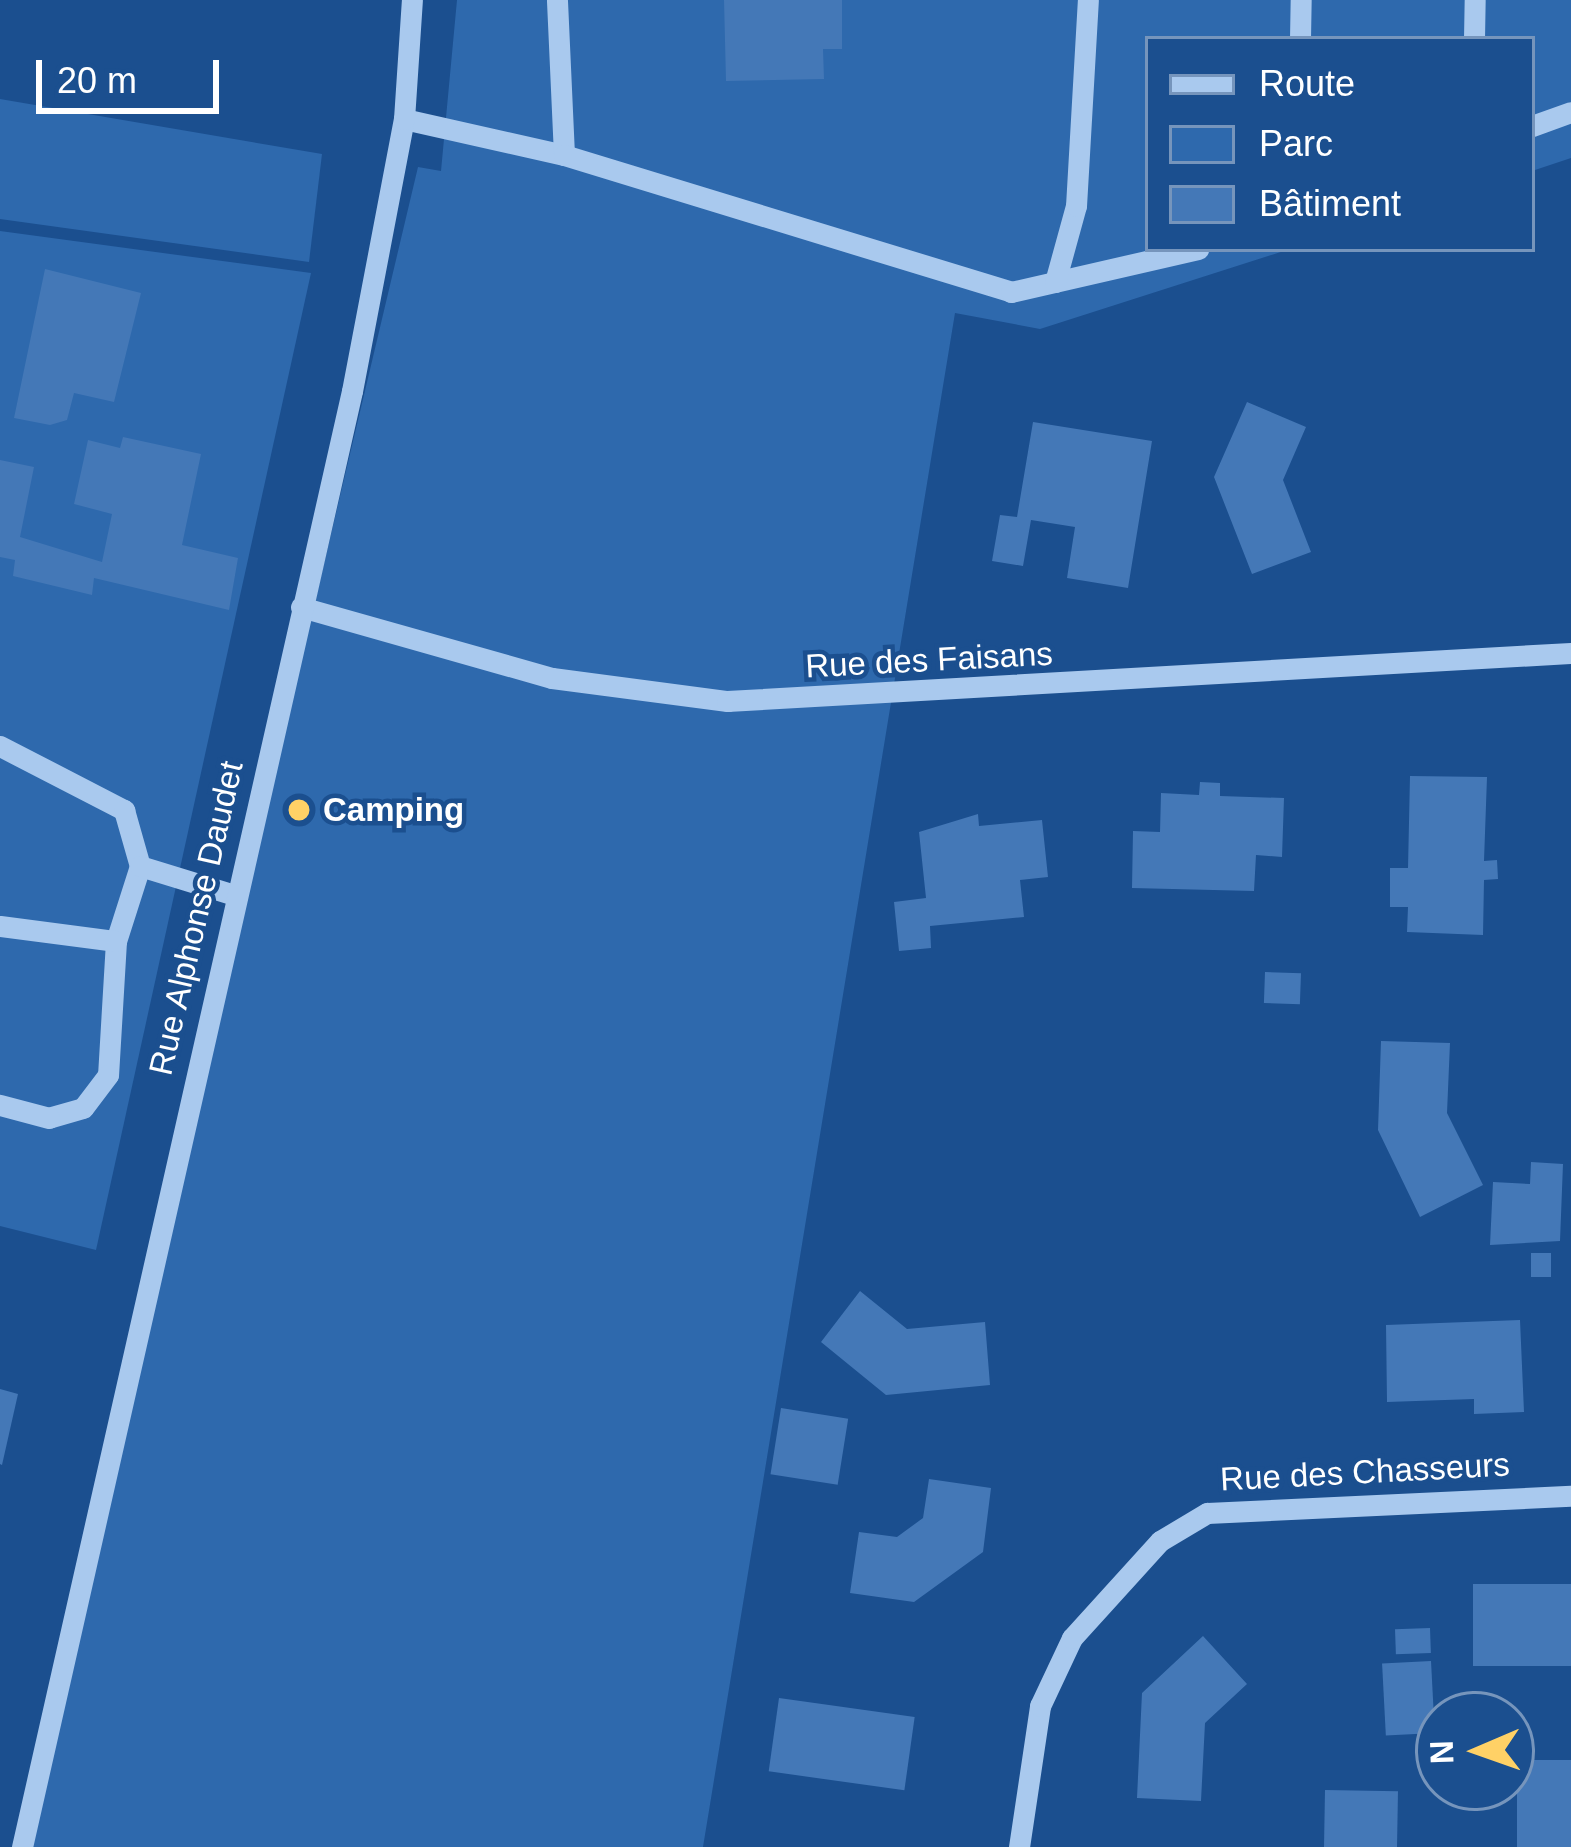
<!DOCTYPE html>
<meta charset="utf-8">
<style>
body{margin:0}
#map{position:relative;width:1571px;height:1847px;overflow:hidden;background:#1b4f8f;font-family:Helvetica,sans-serif}
div>[style]{position:absolute}
[style*='--x']{left:calc(var(--x)*1px);top:calc(var(--y)*1px);width:calc(var(--w)*1px);rotate:calc(var(--a)*1deg)}
.green>*{inset:0;background:#2e69ad}
.building>*{inset:0;background:#4478b7;transform-origin:0 0}
.minor>*{height:21px;margin:-10.5px;padding:0 10.5px;transform-origin:10.5px;border-radius:10.5px;background:#a9c9ee}
.dots>*{width:33px;height:33px;translate:-50% -50%;box-sizing:border-box;border:6px solid #1b4f8f;border-radius:50%}
span{translate:-50% -50%;white-space:nowrap;text-align:center;line-height:1.15;-webkit-text-stroke:9px #1b4f8f;paint-order:stroke}
.street-label{font-size:33px;color:#fff}
.poi-label{font-size:33px;color:#fff;font-weight:700}
.left{translate:0 -50%;text-align:left}
.legend{position:absolute;left:1145px;top:36px;width:390px;height:216px;box-sizing:border-box;background:#1b4f8f;border:3px solid #7695bc;margin:0;padding:15px 21px;list-style:none;font-size:36px;color:#fff}
.legend li{display:flex;align-items:center;gap:24px;height:60px}
.legend b{width:60px;border:3px solid #7695bc}
.north{position:absolute;left:1415px;top:1691px;width:120px;height:120px;box-sizing:border-box;background:#1b4f8f;border:3px solid #7695bc;border-radius:50%;rotate:268deg;font-size:33px;font-weight:700;line-height:48px;text-align:center;color:#fff}
.north::after{content:'';display:block;margin:auto;width:42px;height:54px;background:#ffd166;clip-path:polygon(50% 0,100% 100%,50% 72%,0 100%)}
.scale{position:absolute;left:36px;top:60px;width:183px;height:54px;box-sizing:border-box;border:6px solid #fff;border-top:0;padding-left:15px;font-size:36px;line-height:42px;white-space:nowrap;color:#fff;-webkit-text-stroke:9px #1b4f8f;paint-order:stroke}
</style>
<div id="map">
<div class="green">
<div style="clip-path:polygon(457px 0,1571px 0,1571px 158px,1532px 171px,1532px 39px,1148px 39px,1148px 249px,1290px 249px,1040px 329px,955px 313px,703px 1847px,20px 1847px,418px 167px,441px 171px)"></div>
<div style="clip-path:polygon(0 99px,322px 154px,309px 262px,0 219px)"></div>
<div style="clip-path:polygon(0 231px,311px 273px,96px 1250px,0 1226px)"></div>
</div>
<div class="building">
<div style="clip-path:polygon(724px 0,842px 0,842px 49px,823px 49px,824px 79px,726px 81px)"></div>
<div style="clip-path:polygon(45px 269px,141px 293px,114px 402px,74px 393px,67px 420px,50px 425px,14px 418px)"></div>
<div style="clip-path:polygon(1247px 402px,1306px 427px,1283px 480px,1311px 552px,1252px 574px,1214px 477px)"></div>
<div style="clip-path:polygon(1033px 422px,1152px 441px,1128px 588px,1067px 578px,1075px 527px,1031px 520px,1023px 566px,992px 561px,1000px 515px,1017px 517px)"></div>
<div style="clip-path:polygon(123px 437px,201px 454px,182px 545px,238px 558px,229px 610px,94px 578px,92px 595px,13px 576px,15px 560px,0 557px,0 460px,34px 467px,20px 537px,102px 562px,112px 514px,74px 504px,88px 440px,120px 448px)"></div>
<div style="clip-path:polygon(1410px 776px,1487px 777px,1484px 861px,1497px 860px,1498px 879px,1484px 880px,1483px 935px,1407px 932px,1408px 907px,1390px 907px,1390px 868px,1408px 868px)"></div>
<div style="clip-path:polygon(1200px 782px,1220px 783px,1220px 796px,1284px 798px,1282px 857px,1256px 855px,1254px 891px,1132px 888px,1133px 831px,1160px 832px,1161px 793px,1199px 795px)"></div>
<div style="clip-path:polygon(978px 814px,979px 826px,1042px 820px,1048px 877px,1020px 880px,1024px 917px,930px 926px,931px 948px,899px 951px,894px 902px,926px 898px,919px 832px)"></div>
<div style="left:1265px;top:972px;width:36px;height:31px;rotate:2deg"></div>
<div style="clip-path:polygon(1381px 1041px,1450px 1043px,1447px 1113px,1483px 1185px,1420px 1217px,1378px 1130px)"></div>
<div style="clip-path:polygon(1531px 1162px,1563px 1164px,1560px 1241px,1490px 1245px,1493px 1182px,1530px 1184px)"></div>
<div style="left:1551px;top:1253px;width:24px;height:20px;rotate:90deg"></div>
<div style="clip-path:polygon(860px 1291px,907px 1329px,985px 1322px,990px 1385px,886px 1395px,821px 1342px)"></div>
<div style="clip-path:polygon(1520px 1320px,1524px 1412px,1474px 1414px,1474px 1399px,1387px 1402px,1386px 1325px)"></div>
<div style="clip-path:polygon(0 1389px,18px 1394px,2px 1465px,0 1464px)"></div>
<div style="left:781px;top:1408px;width:68px;height:67px;rotate:9deg"></div>
<div style="clip-path:polygon(929px 1479px,991px 1488px,983px 1552px,914px 1602px,850px 1593px,859px 1532px,897px 1537px,923px 1518px)"></div>
<div style="left:1571px;top:1584px;width:82px;height:98px;rotate:90deg"></div>
<div style="left:1430px;top:1628px;width:25px;height:35px;rotate:88deg"></div>
<div style="clip-path:polygon(1203px 1636px,1247px 1684px,1205px 1723px,1201px 1801px,1137px 1798px,1142px 1693px)"></div>
<div style="left:1431px;top:1661px;width:72px;height:49px;rotate:87deg"></div>
<div style="left:779px;top:1698px;width:137px;height:74px;rotate:8deg"></div>
<div style="left:1571px;top:1760px;width:87px;height:54px;rotate:90deg"></div>
<div style="left:1325px;top:1790px;width:73px;height:57px;rotate:1deg"></div>
</div>
<div class="minor">
<div style="--x:1300;--y:39;--w:39;--a:-89"></div>
<div style="--x:1474;--y:39;--w:39;--a:-89"></div>
<div style="--x:404;--y:119;--w:164;--a:12.7"></div>
<div style="--x:564;--y:155;--w:155;--a:-92.6"></div>
<div style="--x:1532;--y:126;--w:41;--a:-19.7"></div>
<div style="--x:564;--y:155;--w:468;--a:17"></div>
<div style="--x:1011;--y:292;--w:192;--a:-12.9"></div>
<div style="--x:1055;--y:282;--w:79;--a:-74.6"></div>
<div style="--x:1076;--y:206;--w:206;--a:-86.7"></div>
<div style="--x:301;--y:607;--w:261;--a:15.8"></div>
<div style="--x:552;--y:678;--w:177;--a:7.5"></div>
<div style="--x:727;--y:701;--w:845;--a:-3.26"></div>
<div style="--x:0;--y:746;--w:140;--a:27.3"></div>
<div style="--x:124;--y:810;--w:58;--a:74.1"></div>
<div style="--x:140;--y:866;--w:79;--a:107.7"></div>
<div style="--x:116;--y:941;--w:134;--a:93.4"></div>
<div style="--x:108;--y:1075;--w:41;--a:127.1"></div>
<div style="--x:83;--y:1108;--w:35;--a:164"></div>
<div style="--x:49;--y:1118;--w:51;--a:-165.1"></div>
<div style="--x:140;--y:866;--w:98;--a:17.1"></div>
<div style="--x:0;--y:926;--w:117;--a:7.4"></div>
<div style="--x:22;--y:1847;--w:1493;--a:-77.23"></div>
<div style="--x:352;--y:391;--w:277;--a:-79.2"></div>
<div style="--x:404;--y:119;--w:119;--a:-86.2"></div>
<div style="--x:1019;--y:1847;--w:143;--a:-81.5"></div>
<div style="--x:1040;--y:1706;--w:75;--a:-64.8"></div>
<div style="--x:1072;--y:1638;--w:131;--a:-47.8"></div>
<div style="--x:1160;--y:1541;--w:55;--a:-30.8"></div>
<div style="--x:1207;--y:1513;--w:364;--a:-2.7"></div>
</div>
<div class="dots">
<div style="left:299px;top:810px;background:#ffd166"></div>
</div>
<div class="street-label">
<span style="left:929px;top:660px;rotate:-3deg">Rue des Faisans</span>
<span style="left:196px;top:918px;rotate:-77deg">Rue Alphonse Daudet</span>
<span style="left:1365px;top:1472px;rotate:-3deg">Rue des Chasseurs</span>
</div>
<div class="poi-label">
<span class="left" style="left:323px;top:810px">Camping</span>
</div>
<ul class="legend">
<li><b style="height:15px;background:#a9c9ee"></b>Route</li>
<li><b style="height:33px;background:#2e69ad"></b>Parc</li>
<li><b style="height:33px;background:#4478b7"></b>Bâtiment</li>
</ul>
<div class="north">N</div>
<div class="scale">20 m</div>
</div>
